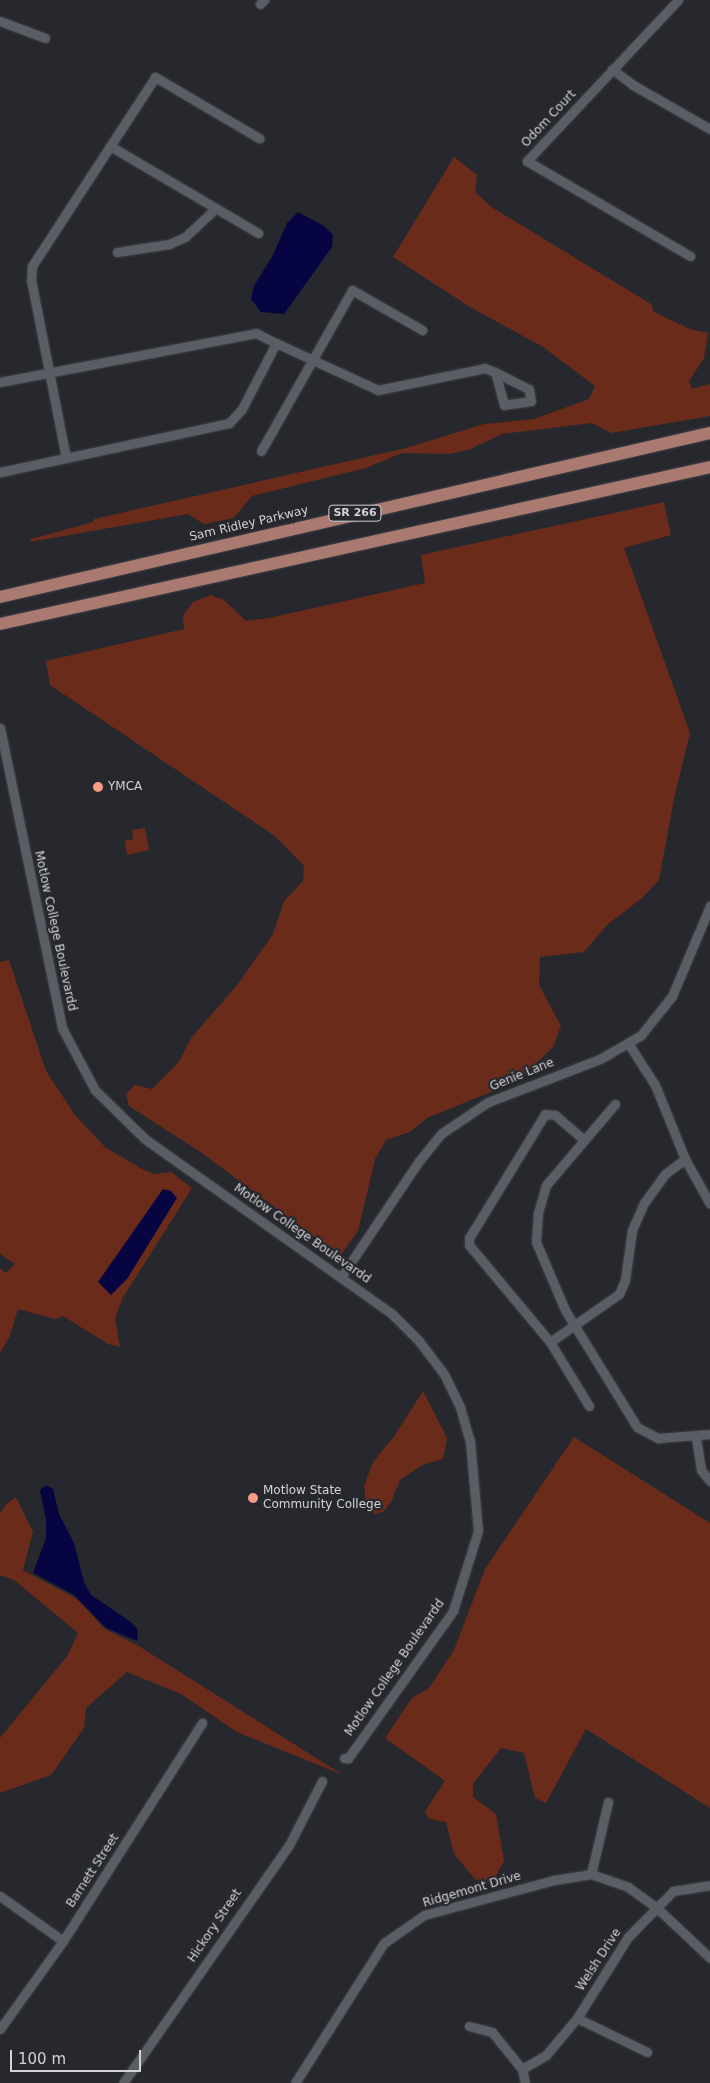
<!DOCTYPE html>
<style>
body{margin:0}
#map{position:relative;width:710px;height:2083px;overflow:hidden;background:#26282e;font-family:"DejaVu Sans",sans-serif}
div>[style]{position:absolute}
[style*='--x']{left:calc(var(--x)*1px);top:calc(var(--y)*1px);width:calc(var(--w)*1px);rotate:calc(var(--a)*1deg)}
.green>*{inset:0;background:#6a2b1b}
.water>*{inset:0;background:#060542}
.roads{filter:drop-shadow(0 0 1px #424348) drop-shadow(0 0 1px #424348)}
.minor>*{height:9px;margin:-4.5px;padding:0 4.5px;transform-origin:4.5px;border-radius:4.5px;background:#5b5d64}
.primary>*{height:12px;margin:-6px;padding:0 6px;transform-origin:6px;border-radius:6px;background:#aa796f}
.dots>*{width:14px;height:14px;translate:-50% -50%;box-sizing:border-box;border:2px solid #26282e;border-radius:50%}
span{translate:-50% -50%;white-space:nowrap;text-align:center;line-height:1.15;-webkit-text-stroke:4.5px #26282e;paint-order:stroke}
.shield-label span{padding:1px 4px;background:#26282e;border:1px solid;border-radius:4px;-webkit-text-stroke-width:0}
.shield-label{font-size:11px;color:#d2d3d7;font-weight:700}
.street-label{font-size:12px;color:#d2d3d7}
.poi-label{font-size:12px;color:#d2d3d7}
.left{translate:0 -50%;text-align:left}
.scale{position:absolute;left:10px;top:2050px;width:131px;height:22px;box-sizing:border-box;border:2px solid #d2d3d7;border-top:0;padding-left:6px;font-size:15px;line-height:18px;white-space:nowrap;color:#d2d3d7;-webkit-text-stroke:4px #26282e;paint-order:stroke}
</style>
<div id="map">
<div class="green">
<div style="clip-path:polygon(454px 157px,477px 175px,475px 192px,493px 208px,651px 304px,654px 312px,690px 329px,708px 333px,704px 358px,689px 381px,692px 389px,710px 384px,710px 416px,611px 433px,592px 423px,502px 434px,468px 450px,449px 454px,402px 453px,366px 468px,252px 496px,234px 518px,204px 524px,188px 514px,30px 542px,31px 539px,93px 522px,94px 519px,406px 448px,484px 424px,534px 419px,589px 399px,595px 386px,543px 347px,470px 307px,393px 257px)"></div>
<div style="clip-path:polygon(664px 502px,671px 535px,624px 548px,690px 733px,675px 794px,659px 880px,642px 898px,607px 925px,584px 952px,540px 957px,539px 985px,561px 1026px,553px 1047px,526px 1073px,498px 1089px,427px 1118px,410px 1132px,386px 1140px,375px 1159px,358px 1231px,340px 1256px,202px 1153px,129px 1106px,126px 1094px,135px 1085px,152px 1089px,178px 1063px,192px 1037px,238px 984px,273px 934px,284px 901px,303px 881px,304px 866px,275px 836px,50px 685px,46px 661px,184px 629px,183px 616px,193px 602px,211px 595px,224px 600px,246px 621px,269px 618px,425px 583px,421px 555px)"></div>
<div style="clip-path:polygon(145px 828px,149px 850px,127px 855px,125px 840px,133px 840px,132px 830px)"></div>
<div style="clip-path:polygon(9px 960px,46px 1071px,75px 1115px,105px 1147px,142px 1169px,154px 1174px,171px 1172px,192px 1188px,122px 1299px,115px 1319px,120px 1347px,108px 1344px,63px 1316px,55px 1319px,18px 1309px,10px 1336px,0 1353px,0 1268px,6px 1273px,15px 1264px,0 1254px,0 962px)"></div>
<div style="clip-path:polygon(423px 1391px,447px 1438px,443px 1459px,422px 1465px,400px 1480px,391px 1502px,383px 1512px,374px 1514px,366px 1500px,364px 1486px,373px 1462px,395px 1435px)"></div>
<div style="clip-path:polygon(574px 1437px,710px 1523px,710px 1808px,586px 1729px,546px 1803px,535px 1798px,524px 1753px,501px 1748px,473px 1784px,473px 1797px,496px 1814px,504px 1861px,492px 1883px,475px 1879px,454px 1854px,446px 1822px,429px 1819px,425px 1811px,445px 1781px,385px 1738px,412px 1698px,429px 1688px,454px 1650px,485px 1569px)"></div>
<div style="clip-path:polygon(16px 1497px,33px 1532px,23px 1570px,77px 1599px,105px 1629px,137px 1645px,343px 1775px,237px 1732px,181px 1694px,127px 1672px,86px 1708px,84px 1728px,51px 1775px,0 1793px,0 1738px,68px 1655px,78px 1633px,14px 1580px,0 1575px,0 1514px,6px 1504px)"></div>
</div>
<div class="water">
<div style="clip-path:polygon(298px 212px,324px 226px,333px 235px,332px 247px,284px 314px,261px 312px,251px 299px,254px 286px,273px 255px,287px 223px)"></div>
<div style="clip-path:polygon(163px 1189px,171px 1191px,177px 1198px,127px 1279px,111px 1295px,98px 1282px)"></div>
<div style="clip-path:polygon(46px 1485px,53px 1489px,59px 1514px,74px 1543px,84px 1582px,91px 1595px,131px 1622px,138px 1630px,137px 1641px,106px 1628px,74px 1595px,33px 1573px,46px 1538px,46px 1520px,40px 1490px)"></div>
</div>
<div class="roads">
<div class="minor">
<div style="--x:678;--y:0;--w:221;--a:133.2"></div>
<div style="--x:527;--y:161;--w:189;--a:30.2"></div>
<div style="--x:260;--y:4;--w:6;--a:-45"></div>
<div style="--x:0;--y:21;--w:48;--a:20.7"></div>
<div style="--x:612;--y:69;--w:26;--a:37"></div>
<div style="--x:633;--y:85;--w:89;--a:29.7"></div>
<div style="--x:110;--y:146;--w:172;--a:30.4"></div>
<div style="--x:117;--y:252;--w:53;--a:-8.7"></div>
<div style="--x:169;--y:244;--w:17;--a:-24"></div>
<div style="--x:185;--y:237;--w:41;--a:-43"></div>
<div style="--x:276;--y:343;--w:112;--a:24.7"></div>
<div style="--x:378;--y:390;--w:109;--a:-11.6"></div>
<div style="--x:485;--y:368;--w:11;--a:22"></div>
<div style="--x:495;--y:372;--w:38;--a:27"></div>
<div style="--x:529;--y:389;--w:12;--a:81"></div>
<div style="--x:531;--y:401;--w:27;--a:172"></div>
<div style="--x:504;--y:405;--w:34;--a:-105"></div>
<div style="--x:0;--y:382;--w:261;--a:-10.8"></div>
<div style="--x:256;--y:333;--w:22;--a:27"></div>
<div style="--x:276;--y:343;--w:74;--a:117.3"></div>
<div style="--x:242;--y:409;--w:19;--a:133"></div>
<div style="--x:229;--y:423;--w:234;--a:167.9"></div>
<div style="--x:261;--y:451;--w:185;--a:-60.5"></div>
<div style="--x:352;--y:290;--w:81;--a:29.7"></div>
<div style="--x:66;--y:458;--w:181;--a:-101.1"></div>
<div style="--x:31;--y:280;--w:14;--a:-86"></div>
<div style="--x:32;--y:266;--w:225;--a:-56.9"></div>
<div style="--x:155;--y:77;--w:121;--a:30.4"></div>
<div style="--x:0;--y:728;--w:306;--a:78.3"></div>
<div style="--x:62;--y:1028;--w:70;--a:62"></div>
<div style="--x:95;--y:1090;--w:70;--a:44.4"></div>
<div style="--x:145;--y:1139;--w:301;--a:35.3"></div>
<div style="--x:391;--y:1313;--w:40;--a:45"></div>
<div style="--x:419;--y:1341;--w:41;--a:52.9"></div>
<div style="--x:444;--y:1374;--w:37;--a:64"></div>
<div style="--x:460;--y:1407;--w:35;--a:74"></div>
<div style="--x:470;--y:1441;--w:90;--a:84.9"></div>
<div style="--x:478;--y:1531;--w:84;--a:107.4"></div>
<div style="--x:453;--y:1611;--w:181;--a:125.5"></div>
<div style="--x:348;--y:1758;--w:4;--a:180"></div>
<div style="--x:628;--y:1043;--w:50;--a:57.3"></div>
<div style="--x:655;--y:1085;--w:80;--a:67.9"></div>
<div style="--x:685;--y:1159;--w:51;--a:60.9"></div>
<div style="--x:615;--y:1104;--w:106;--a:130.4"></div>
<div style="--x:546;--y:1185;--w:29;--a:106"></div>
<div style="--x:538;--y:1213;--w:29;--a:94"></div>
<div style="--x:536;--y:1242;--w:74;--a:66.9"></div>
<div style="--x:565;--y:1310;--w:137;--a:58.4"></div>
<div style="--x:637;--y:1427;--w:24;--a:28"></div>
<div style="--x:658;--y:1438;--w:52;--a:-4.4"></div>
<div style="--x:584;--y:1140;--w:38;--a:-139"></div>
<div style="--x:555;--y:1115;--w:10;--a:-174"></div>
<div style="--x:545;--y:1114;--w:145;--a:121.5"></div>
<div style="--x:469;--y:1238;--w:7;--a:90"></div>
<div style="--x:469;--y:1245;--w:126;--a:50.1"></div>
<div style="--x:550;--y:1342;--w:84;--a:-34.8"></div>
<div style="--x:619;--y:1294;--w:15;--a:-67"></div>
<div style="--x:625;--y:1280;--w:50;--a:-82"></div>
<div style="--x:632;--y:1230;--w:30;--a:-66"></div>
<div style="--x:644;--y:1203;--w:36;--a:-54"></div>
<div style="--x:665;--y:1174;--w:25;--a:-37"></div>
<div style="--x:341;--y:1277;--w:140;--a:-56.1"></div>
<div style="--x:419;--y:1161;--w:36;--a:-51"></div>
<div style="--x:442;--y:1133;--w:55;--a:-34"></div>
<div style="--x:488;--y:1102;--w:120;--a:-21"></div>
<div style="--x:600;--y:1059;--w:48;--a:-30.3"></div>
<div style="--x:641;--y:1035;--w:50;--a:-51.5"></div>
<div style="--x:672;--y:996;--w:98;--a:-67.1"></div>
<div style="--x:550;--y:1342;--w:75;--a:58.6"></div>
<div style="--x:696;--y:1438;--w:32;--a:81"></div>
<div style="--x:701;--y:1470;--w:14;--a:51"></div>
<div style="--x:591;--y:1874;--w:74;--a:-76.7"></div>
<div style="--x:0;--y:1896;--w:77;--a:35.5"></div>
<div style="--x:577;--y:2018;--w:78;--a:25.9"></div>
<div style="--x:469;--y:2026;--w:24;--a:15"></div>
<div style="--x:492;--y:2032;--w:48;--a:51"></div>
<div style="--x:522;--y:2069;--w:14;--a:78"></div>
<div style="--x:0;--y:2029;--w:108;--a:-54.4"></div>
<div style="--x:63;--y:1941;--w:259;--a:-57.5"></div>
<div style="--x:522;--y:2069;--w:28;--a:-30"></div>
<div style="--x:546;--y:2055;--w:48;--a:-50"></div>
<div style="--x:577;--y:2018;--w:96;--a:-57.8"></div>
<div style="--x:628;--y:1937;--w:64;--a:-45.6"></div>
<div style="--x:673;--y:1891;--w:37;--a:-9"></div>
<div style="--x:123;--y:2083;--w:290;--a:-55.1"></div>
<div style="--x:289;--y:1845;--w:72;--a:-62.7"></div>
<div style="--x:295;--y:2083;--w:166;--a:-57.6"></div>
<div style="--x:384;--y:1943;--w:49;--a:-35"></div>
<div style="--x:424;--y:1915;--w:135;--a:-15.1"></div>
<div style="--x:554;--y:1880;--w:37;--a:-9"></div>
<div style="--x:591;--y:1874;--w:39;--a:19"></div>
<div style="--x:628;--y:1887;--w:36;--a:36"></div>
<div style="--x:657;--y:1908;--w:73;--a:43.3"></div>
</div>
<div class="primary">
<div style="--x:0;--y:597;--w:729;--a:-13.01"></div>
<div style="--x:0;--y:624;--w:727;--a:-12.47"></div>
</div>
</div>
<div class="dots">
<div style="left:98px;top:787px;background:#f49e88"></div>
<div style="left:253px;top:1498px;background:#f49e88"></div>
</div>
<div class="shield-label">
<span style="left:355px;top:513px">SR 266</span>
</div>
<div class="street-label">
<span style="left:549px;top:119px;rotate:-47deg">Odom Court</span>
<span style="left:249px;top:524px;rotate:-13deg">Sam Ridley Parkway</span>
<span style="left:55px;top:931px;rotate:78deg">Motlow College Boulevardd</span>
<span style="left:522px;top:1075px;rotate:-22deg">Genie Lane</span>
<span style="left:302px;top:1234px;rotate:35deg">Motlow College Boulevardd</span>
<span style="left:395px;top:1668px;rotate:-55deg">Motlow College Boulevardd</span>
<span style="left:93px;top:1871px;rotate:-57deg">Barnett Street</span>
<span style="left:472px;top:1890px;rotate:-16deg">Ridgemont Drive</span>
<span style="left:215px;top:1926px;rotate:-56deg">Hickory Street</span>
<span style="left:599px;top:1960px;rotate:-57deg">Welsh Drive</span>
</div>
<div class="poi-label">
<span class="left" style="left:108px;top:787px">YMCA</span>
<span class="left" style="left:263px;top:1498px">Motlow State<br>Community College</span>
</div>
<div class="scale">100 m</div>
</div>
